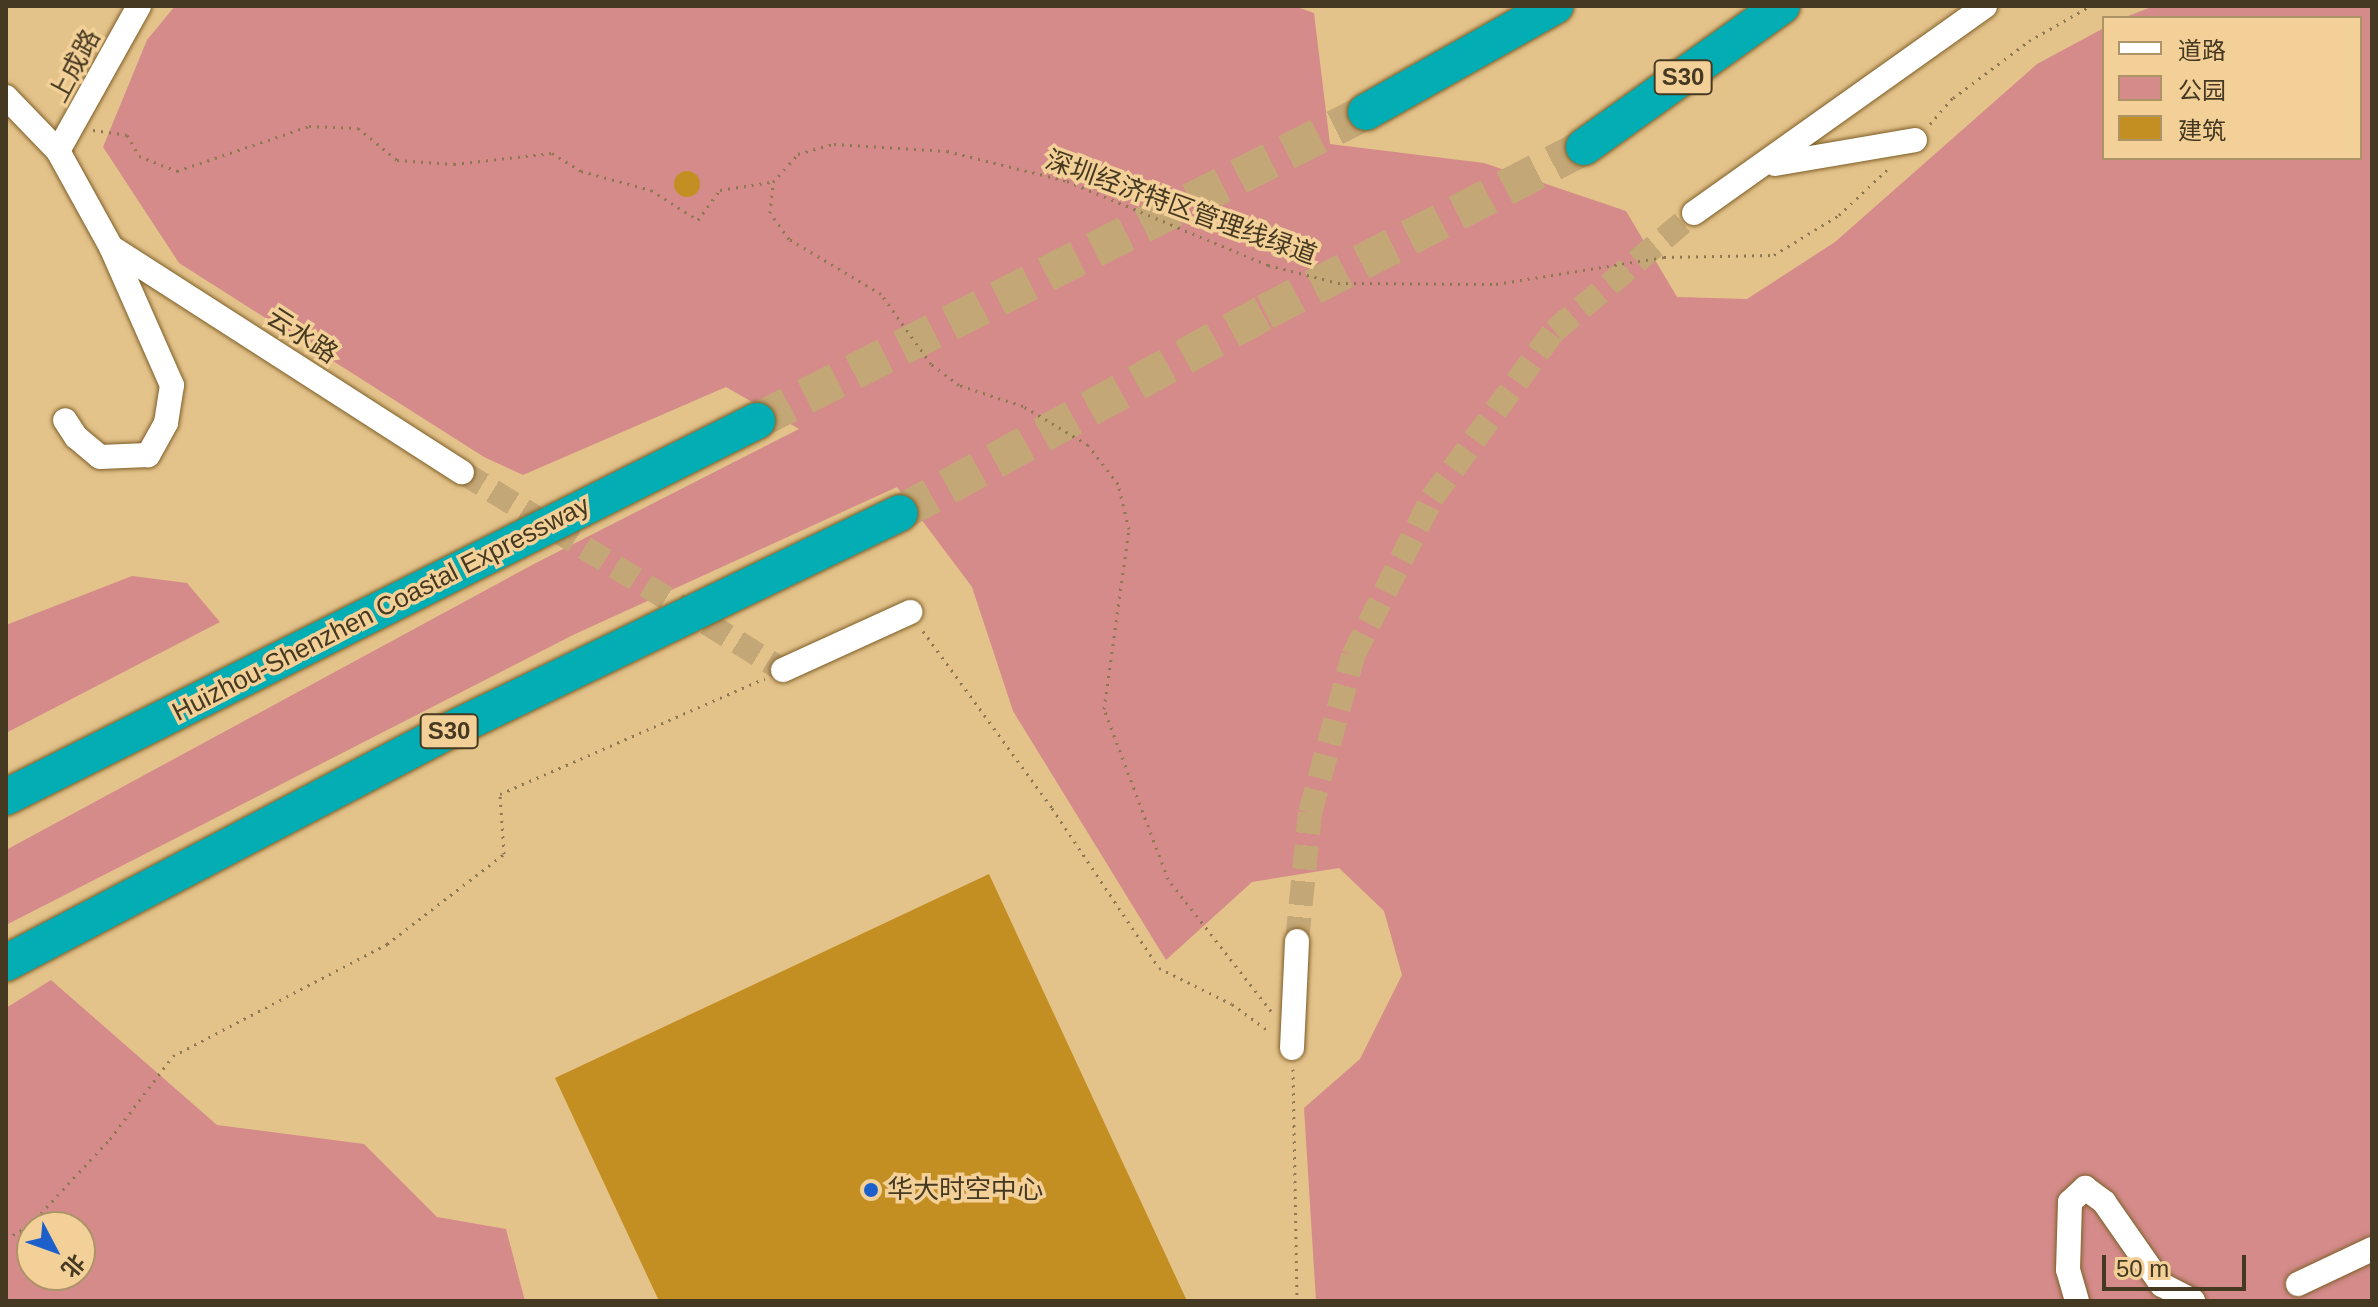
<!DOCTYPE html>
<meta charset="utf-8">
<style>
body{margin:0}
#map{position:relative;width:2378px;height:1307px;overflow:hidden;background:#e4c38b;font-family:Arial,"Noto Sans SC",sans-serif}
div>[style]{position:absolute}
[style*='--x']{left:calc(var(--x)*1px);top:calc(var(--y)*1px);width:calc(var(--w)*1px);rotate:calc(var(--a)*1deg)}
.green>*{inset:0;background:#d48b8a}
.building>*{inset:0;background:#c48f22}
.round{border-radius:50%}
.minor-tunnel>*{height:24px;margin-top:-12px;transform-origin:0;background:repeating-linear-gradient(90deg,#c4a776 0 24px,transparent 0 36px)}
.highway-tunnel>*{height:36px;margin-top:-18px;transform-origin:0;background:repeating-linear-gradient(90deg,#c4a776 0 36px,transparent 0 54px)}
.path>*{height:3px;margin-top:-1.5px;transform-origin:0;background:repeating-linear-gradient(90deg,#8e7852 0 2px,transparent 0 8px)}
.roads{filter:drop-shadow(0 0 2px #7d5e27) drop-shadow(0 0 2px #7d5e27)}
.minor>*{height:24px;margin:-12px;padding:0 12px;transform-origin:12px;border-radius:12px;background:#fff}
.highway>*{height:36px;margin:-18px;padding:0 18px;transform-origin:18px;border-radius:18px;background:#02adb4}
.dots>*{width:22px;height:22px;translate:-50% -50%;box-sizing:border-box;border:4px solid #f2d097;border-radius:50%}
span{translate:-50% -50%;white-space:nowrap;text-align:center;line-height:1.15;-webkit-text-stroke:7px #f2d097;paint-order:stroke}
.shield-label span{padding:2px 6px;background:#f2d097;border:2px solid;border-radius:6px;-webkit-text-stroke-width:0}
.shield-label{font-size:24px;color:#463922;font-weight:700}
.street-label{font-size:26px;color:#463922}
.poi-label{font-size:26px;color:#463922}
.left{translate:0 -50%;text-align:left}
.frame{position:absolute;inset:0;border:8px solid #463922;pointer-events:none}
.legend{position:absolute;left:2102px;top:16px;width:260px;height:144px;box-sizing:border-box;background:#f2d097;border:2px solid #ad9468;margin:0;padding:10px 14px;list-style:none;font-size:24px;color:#463922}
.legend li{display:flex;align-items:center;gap:16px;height:40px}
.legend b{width:40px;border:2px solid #ad9468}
.north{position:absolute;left:16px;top:1211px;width:80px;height:80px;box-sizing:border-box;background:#f2d097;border:2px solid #ad9468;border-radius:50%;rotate:131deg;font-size:22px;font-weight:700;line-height:32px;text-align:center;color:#463922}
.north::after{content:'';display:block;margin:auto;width:28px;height:36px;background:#1d60cc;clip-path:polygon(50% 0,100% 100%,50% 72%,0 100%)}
.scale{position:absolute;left:2102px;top:1255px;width:144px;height:36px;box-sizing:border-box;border:4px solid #463922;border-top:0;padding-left:10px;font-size:24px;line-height:28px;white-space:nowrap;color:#463922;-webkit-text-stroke:6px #f2d097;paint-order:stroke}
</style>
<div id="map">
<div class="green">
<div style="clip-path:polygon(175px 6px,1294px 6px,1314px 13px,1330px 144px,1484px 163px,1626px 211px,1677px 297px,1747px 299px,1835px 242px,2037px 64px,2104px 28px,2104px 158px,2360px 158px,2360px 18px,2123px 18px,2154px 6px,2372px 6px,2372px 1301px,1316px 1301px,1304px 1108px,1360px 1059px,1402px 975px,1384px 911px,1339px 868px,1252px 882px,1166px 960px,1013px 711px,972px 587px,897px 487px,573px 635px,6px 925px,6px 850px,532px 565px,799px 429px,726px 387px,523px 475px,484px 457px,179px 263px,103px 147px,147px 40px)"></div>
<div style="clip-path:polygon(132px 576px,187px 583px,220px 622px,6px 733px,6px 625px)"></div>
<div style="clip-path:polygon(evenodd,51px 980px,217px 1125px,364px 1144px,437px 1217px,506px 1229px,525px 1301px,6px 1301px,6px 1008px,51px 980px,32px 1227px,80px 1227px,80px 1275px,32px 1275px,32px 1227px)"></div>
</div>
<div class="building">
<div class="round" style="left:674px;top:171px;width:26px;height:26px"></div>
<div style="clip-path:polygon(989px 874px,1187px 1301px,659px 1301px,555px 1078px)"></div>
</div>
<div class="minor-tunnel">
<div style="--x:462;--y:472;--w:377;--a:31.7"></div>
<div style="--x:1297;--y:941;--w:129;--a:-84.2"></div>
<div style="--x:1310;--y:813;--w:163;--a:-74.7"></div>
<div style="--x:1353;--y:656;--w:177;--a:-63.4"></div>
<div style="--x:1432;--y:498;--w:207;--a:-53.9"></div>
<div style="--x:1554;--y:331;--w:183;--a:-40.1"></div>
</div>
<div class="highway-tunnel">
<div style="--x:757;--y:421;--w:683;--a:-26.9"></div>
<div style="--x:900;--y:513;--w:417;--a:-28.8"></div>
<div style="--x:1265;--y:312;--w:359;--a:-27.3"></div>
</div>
<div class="path">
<div style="--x:1930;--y:124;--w:35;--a:-49"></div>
<div style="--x:1953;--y:98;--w:95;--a:-36.9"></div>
<div style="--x:2029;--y:41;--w:70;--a:-29.8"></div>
<div style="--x:93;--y:130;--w:34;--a:8"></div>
<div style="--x:127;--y:135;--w:24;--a:60"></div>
<div style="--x:139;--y:156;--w:41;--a:21.5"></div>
<div style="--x:177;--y:171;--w:139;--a:-18.8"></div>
<div style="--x:309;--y:126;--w:49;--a:2.3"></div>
<div style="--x:358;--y:128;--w:50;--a:39.4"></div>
<div style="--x:397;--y:160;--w:57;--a:4"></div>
<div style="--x:454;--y:164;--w:99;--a:-6.4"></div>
<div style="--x:552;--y:153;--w:34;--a:32"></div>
<div style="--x:581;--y:171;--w:73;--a:15.2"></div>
<div style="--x:651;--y:190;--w:56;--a:32.6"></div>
<div style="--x:698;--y:220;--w:37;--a:-54"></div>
<div style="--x:720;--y:190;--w:52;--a:-8.9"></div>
<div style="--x:923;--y:631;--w:219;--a:53.9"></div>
<div style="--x:1052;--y:808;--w:192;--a:56.2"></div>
<div style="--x:1159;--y:968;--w:81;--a:26.3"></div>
<div style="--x:1232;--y:1004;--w:47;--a:36.4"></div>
<div style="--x:1271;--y:1011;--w:167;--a:-128"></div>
<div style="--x:1168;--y:879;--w:182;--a:-110.6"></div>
<div style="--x:1104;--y:709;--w:182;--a:-82.1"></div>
<div style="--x:1129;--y:529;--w:46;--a:-103.7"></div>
<div style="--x:1118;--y:484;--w:49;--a:-127.6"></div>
<div style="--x:1088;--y:445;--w:76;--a:-149"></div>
<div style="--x:1023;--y:406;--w:67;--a:-161.8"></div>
<div style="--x:959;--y:385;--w:35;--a:-143"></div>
<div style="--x:931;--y:364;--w:86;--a:-125.5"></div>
<div style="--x:881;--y:294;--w:107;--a:-149.1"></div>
<div style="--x:789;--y:239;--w:32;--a:-126"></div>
<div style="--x:770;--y:213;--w:31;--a:-84"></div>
<div style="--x:773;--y:182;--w:38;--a:-48"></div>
<div style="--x:798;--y:154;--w:37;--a:-16"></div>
<div style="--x:834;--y:144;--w:113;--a:3.5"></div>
<div style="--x:947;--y:151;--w:124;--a:14"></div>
<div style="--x:1067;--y:181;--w:218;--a:22.7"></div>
<div style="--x:1268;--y:265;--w:72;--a:14.4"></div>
<div style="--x:1338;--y:283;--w:158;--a:0.4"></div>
<div style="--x:1496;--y:284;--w:170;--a:-9.1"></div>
<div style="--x:1664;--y:257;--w:110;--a:-1"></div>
<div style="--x:1774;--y:255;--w:76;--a:-31.6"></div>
<div style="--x:1839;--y:215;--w:70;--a:-43.3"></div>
<div style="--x:1293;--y:1069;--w:232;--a:89"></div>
<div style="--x:6;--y:1239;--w:28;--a:-30"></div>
<div style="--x:30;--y:1225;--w:117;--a:-47.1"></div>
<div style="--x:110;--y:1139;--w:104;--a:-52.8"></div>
<div style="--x:173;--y:1056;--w:242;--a:-27.6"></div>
<div style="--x:387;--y:944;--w:148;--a:-37.6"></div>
<div style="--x:504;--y:854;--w:60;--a:-93.8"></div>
<div style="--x:500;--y:794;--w:289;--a:-23.6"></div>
</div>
<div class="roads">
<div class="minor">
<div style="--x:6;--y:97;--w:75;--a:46.1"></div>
<div style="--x:58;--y:151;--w:110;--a:61.1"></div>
<div style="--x:111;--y:247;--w:151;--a:66.2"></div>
<div style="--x:172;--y:385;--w:38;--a:99"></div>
<div style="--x:166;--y:423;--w:37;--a:119"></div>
<div style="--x:148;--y:455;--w:48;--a:177.6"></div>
<div style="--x:100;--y:457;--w:31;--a:-140"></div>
<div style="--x:76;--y:437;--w:20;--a:-123"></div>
<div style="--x:58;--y:151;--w:166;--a:-60.8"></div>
<div style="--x:1775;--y:164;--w:142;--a:-9.7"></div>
<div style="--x:1694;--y:213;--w:357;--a:-35.4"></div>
<div style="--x:111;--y:247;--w:417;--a:32.7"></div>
<div style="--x:783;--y:670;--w:140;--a:-24.5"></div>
<div style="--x:1292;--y:1048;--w:107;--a:-87.3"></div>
<div style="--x:2298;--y:1284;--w:82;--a:-25.3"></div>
<div style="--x:2077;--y:1301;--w:32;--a:-106"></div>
<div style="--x:2068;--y:1270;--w:68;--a:-88.3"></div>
<div style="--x:2070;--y:1202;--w:21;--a:-43"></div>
<div style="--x:2085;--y:1188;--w:24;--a:36"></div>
<div style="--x:2104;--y:1202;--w:101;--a:55.1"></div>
<div style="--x:2162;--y:1285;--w:35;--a:27"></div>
</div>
<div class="highway">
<div style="--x:1366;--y:112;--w:217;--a:-29.3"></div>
<div style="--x:1584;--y:147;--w:243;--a:-35.5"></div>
<div style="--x:6;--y:797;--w:840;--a:-26.6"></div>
<div style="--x:6;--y:963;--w:484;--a:-27.7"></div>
<div style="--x:434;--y:738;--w:517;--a:-25.77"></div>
</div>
</div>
<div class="dots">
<div style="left:871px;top:1190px;background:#1d60cc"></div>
</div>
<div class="shield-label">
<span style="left:1683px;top:77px">S30</span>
<span style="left:449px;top:731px">S30</span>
</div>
<div class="street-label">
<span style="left:75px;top:66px;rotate:-62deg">上成路</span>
<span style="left:1181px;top:208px;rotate:20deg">深圳经济特区管理线绿道</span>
<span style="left:302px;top:336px;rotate:33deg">云水路</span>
<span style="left:381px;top:609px;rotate:-27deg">Huizhou-Shenzhen Coastal Expressway</span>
</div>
<div class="poi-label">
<span class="left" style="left:887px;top:1190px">华大时空中心</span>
</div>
<div class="frame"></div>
<ul class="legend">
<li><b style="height:10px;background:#fff"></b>道路</li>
<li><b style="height:22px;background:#d48b8a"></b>公园</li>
<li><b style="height:22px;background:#c48f22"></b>建筑</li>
</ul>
<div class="north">北</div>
<div class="scale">50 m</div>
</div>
